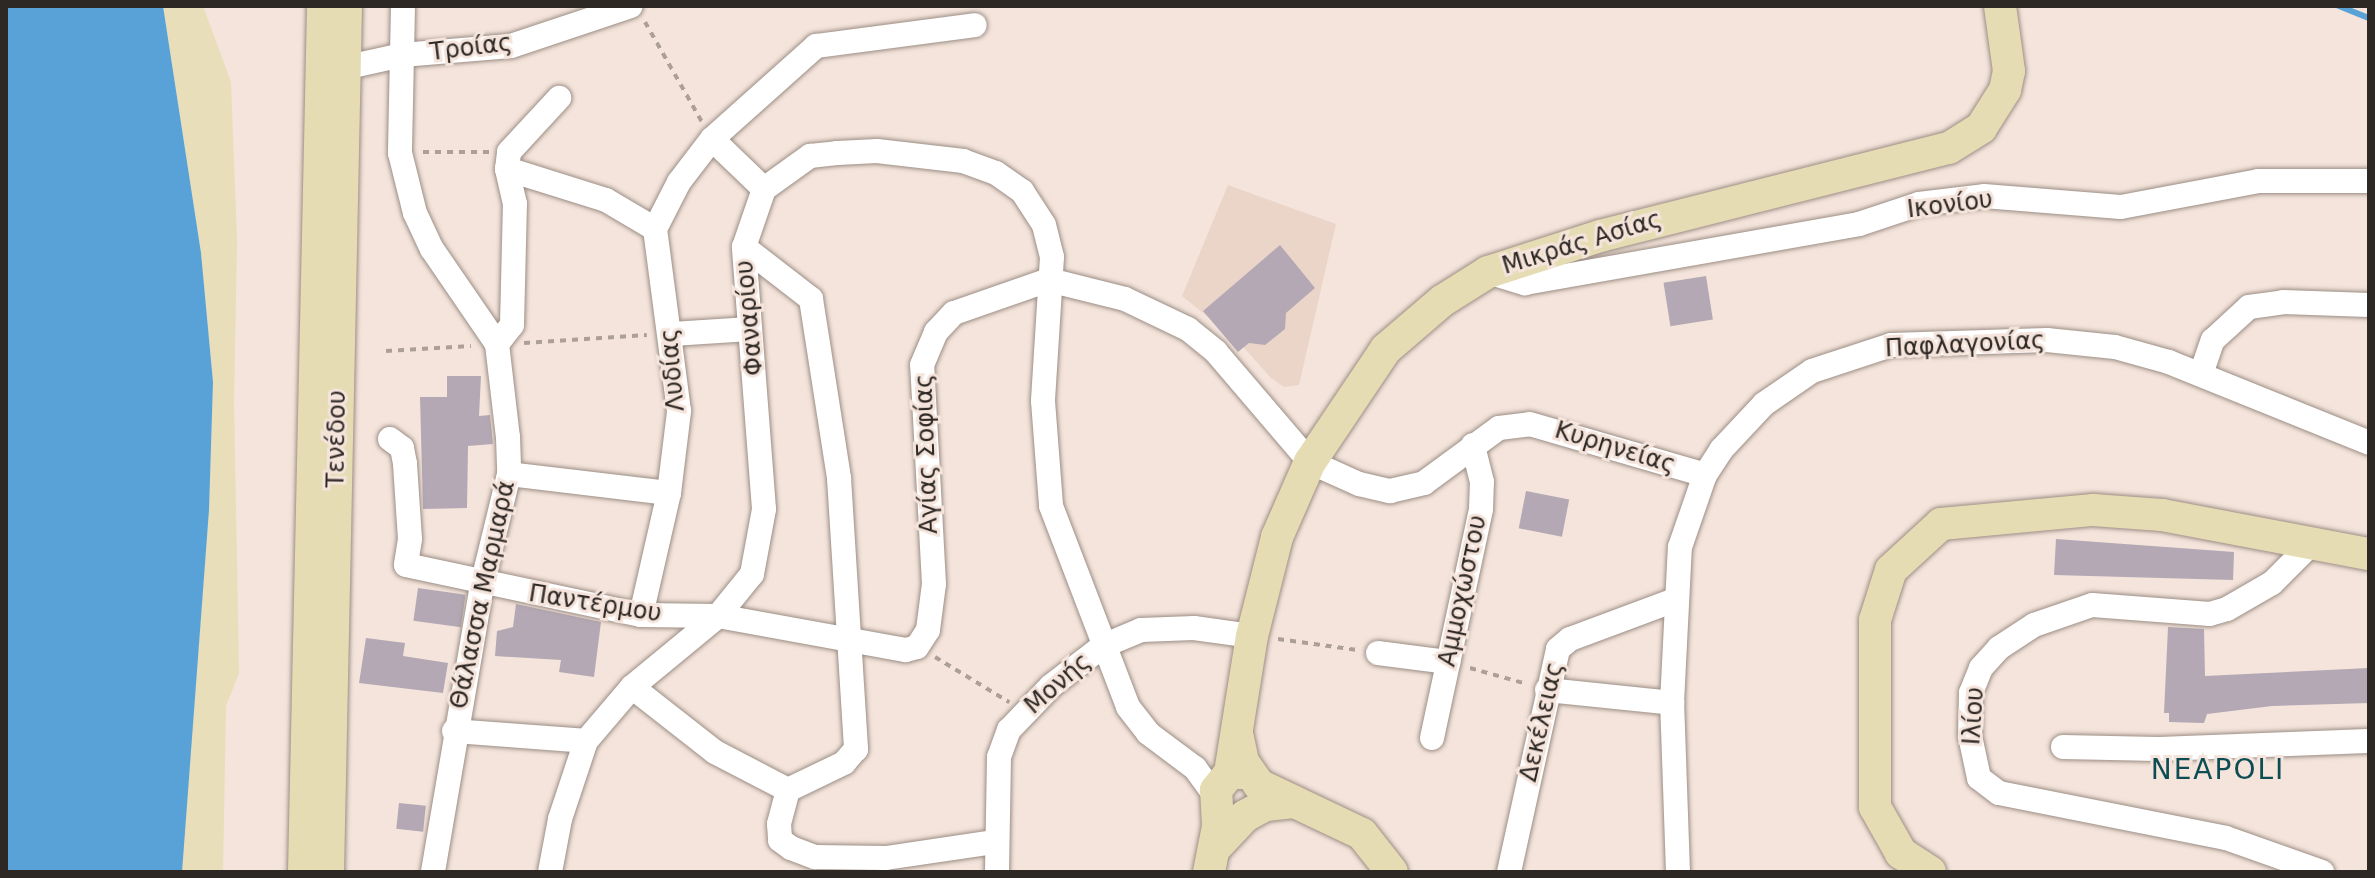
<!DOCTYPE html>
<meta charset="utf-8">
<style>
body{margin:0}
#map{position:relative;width:2375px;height:878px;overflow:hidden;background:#f4e4db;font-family:"DejaVu Sans",sans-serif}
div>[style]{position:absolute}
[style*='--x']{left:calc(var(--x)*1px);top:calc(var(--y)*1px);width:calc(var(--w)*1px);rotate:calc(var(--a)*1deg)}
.education>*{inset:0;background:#ebd5c9}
.sand>*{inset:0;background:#e8deb9}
.water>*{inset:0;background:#59a2d7}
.stream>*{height:6px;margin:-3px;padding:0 3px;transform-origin:3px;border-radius:3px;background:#59a2d7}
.building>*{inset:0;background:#b3a8b4;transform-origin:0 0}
.path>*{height:4px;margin-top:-2px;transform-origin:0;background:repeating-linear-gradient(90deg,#ac9f98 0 6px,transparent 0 12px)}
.roads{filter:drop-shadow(0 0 2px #9c8e85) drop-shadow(0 0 2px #9c8e85)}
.street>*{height:24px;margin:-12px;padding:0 12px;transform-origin:12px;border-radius:12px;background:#fff}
.secondary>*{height:32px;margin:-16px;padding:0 16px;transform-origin:16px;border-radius:16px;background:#e6dcb4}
span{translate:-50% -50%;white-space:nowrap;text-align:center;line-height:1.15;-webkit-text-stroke:6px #f4e4db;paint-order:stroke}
.street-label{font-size:24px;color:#2e2824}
.quarter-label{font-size:28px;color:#0e4c53;letter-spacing:2px}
.frame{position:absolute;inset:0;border:8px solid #2e2824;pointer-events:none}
</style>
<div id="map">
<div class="education">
<div style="clip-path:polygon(1228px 185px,1336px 224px,1299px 385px,1284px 387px,1271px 378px,1238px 341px,1182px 296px)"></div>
</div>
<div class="sand">
<div style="clip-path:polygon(163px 6px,203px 6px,231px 82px,237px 241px,234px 401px,239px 673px,226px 706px,223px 872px,181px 872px,209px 510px,213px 382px,201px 253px)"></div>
</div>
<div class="water">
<div style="clip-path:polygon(6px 6px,163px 6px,201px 253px,213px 382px,209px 510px,182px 872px,6px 872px)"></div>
</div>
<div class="stream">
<div style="--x:2339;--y:6;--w:32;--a:22"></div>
</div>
<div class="building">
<div style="clip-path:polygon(1280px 245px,1315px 288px,1286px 313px,1285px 329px,1265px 345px,1249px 343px,1238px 352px,1203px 311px)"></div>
<div style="left:1706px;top:276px;width:44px;height:43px;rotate:81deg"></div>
<div style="clip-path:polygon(447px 376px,481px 376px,479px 416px,490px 415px,493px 444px,468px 446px,467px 508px,423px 509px,420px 397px,447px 397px)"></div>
<div style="left:1526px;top:491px;width:44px;height:38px;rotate:11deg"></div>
<div style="clip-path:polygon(2056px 539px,2234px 552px,2233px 580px,2054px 575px)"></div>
<div style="left:418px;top:588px;width:48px;height:33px;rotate:8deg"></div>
<div style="clip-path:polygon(516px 604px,601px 622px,594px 677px,559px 672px,561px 660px,495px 656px,497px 631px,513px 627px)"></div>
<div style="clip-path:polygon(2168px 627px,2204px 629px,2205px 676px,2369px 668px,2369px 703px,2272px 706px,2207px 714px,2204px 723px,2169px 722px,2169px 713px,2164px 713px)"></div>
<div style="clip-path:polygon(366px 638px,405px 643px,403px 656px,448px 663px,443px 693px,359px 683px)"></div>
<div style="left:399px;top:803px;width:27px;height:26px;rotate:6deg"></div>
</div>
<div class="path">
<div style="--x:645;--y:22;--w:115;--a:60.3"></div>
<div style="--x:423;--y:152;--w:67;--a:0"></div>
<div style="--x:524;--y:343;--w:123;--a:-3.7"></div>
<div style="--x:386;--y:351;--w:85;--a:-3.4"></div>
<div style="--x:1278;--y:639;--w:80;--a:7.9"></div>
<div style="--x:935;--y:657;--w:87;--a:31.3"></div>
<div style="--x:1470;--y:668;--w:59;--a:15.7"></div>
</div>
<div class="roads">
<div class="street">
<div style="--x:403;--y:6;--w:147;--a:91.2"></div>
<div style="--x:400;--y:153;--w:62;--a:76"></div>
<div style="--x:415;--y:213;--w:40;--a:65"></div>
<div style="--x:432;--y:249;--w:115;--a:55.6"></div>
<div style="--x:497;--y:344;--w:94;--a:83.3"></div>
<div style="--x:508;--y:437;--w:37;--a:88"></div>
<div style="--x:509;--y:474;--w:114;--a:103.7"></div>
<div style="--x:482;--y:585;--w:291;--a:99.7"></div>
<div style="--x:330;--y:71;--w:74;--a:-12.5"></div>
<div style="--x:402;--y:55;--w:109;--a:-4.7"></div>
<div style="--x:511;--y:46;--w:126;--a:-18.4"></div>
<div style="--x:712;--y:139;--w:72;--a:43.9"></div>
<div style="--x:507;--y:169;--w:104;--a:17.4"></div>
<div style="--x:606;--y:200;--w:57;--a:30.6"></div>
<div style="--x:744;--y:247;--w:85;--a:37.8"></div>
<div style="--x:811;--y:299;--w:181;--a:81.1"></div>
<div style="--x:839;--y:478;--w:272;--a:86.4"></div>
<div style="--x:856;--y:749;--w:18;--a:131"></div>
<div style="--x:844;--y:763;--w:62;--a:154.3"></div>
<div style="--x:1488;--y:272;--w:39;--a:17"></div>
<div style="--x:1525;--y:283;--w:339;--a:-10"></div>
<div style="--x:1859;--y:224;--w:63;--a:-18.4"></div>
<div style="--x:1919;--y:204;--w:65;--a:-7"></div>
<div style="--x:1984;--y:196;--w:137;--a:4.6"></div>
<div style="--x:2121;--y:207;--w:139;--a:-10.7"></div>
<div style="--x:2258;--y:181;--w:111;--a:0"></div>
<div style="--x:672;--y:334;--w:78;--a:-3.7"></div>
<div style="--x:497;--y:344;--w:24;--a:-52"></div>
<div style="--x:512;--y:325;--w:121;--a:-88.6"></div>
<div style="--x:515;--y:204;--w:36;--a:-103"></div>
<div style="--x:507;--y:169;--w:17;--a:-83"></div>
<div style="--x:509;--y:152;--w:74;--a:-47.2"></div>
<div style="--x:2201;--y:374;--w:36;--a:-71"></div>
<div style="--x:2213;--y:340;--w:49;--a:-42.5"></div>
<div style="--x:2249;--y:307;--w:34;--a:-8"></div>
<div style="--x:2283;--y:302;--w:86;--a:2"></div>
<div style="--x:390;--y:439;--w:15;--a:37"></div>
<div style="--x:402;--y:448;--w:16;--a:79"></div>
<div style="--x:405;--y:464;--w:75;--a:86.2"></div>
<div style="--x:410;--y:539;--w:26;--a:99"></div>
<div style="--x:406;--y:565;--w:240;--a:12"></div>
<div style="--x:641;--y:615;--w:77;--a:0.7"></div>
<div style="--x:718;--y:616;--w:191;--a:10.3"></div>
<div style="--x:906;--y:650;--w:11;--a:-15"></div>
<div style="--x:917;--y:647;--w:20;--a:-57"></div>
<div style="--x:928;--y:630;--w:46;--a:-82.6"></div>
<div style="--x:934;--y:584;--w:219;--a:-93.1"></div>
<div style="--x:922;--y:365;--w:36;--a:-67"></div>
<div style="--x:936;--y:332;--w:26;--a:-47"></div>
<div style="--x:954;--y:313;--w:101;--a:-19.2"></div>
<div style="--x:1049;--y:280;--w:78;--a:14"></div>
<div style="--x:1125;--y:299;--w:70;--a:25.5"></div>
<div style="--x:1188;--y:329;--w:36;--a:39"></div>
<div style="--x:1216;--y:352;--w:145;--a:49.5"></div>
<div style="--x:1310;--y:462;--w:54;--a:24.2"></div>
<div style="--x:1359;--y:484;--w:32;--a:13"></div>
<div style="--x:1390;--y:491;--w:35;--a:-13"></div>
<div style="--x:1424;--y:483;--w:93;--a:-36.3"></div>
<div style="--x:1499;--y:428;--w:31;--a:-7"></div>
<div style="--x:1530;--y:424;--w:182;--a:16.2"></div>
<div style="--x:509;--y:474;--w:161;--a:6.8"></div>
<div style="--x:2311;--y:544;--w:55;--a:135"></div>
<div style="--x:2272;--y:583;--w:52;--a:150"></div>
<div style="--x:2227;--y:609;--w:18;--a:164"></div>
<div style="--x:2210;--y:614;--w:118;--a:-175.6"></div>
<div style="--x:2092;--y:605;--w:61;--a:161"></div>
<div style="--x:2034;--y:625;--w:42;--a:146.7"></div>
<div style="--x:1999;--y:648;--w:27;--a:132"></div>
<div style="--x:1981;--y:668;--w:27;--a:112"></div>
<div style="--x:1971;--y:693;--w:43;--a:91.3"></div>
<div style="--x:1970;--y:736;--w:43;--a:77.9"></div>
<div style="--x:1979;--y:778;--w:25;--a:37"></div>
<div style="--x:1999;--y:793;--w:231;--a:11.2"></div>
<div style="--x:2226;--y:838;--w:102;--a:19.5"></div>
<div style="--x:641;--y:615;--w:125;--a:-77.1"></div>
<div style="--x:669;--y:493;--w:83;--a:-83"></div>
<div style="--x:679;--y:411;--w:184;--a:-97.5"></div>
<div style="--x:655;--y:229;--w:53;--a:-62.9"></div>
<div style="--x:679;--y:182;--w:54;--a:-52.5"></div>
<div style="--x:712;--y:139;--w:140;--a:-41.8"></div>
<div style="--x:816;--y:46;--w:160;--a:-7.5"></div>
<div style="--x:1378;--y:653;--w:71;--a:7.3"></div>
<div style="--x:632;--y:687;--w:105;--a:38.1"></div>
<div style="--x:715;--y:752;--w:82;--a:27.5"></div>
<div style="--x:788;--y:790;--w:35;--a:105"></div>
<div style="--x:779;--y:824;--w:16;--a:86"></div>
<div style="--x:780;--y:840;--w:14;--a:36"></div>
<div style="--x:791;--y:848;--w:26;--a:21"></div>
<div style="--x:815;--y:857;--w:71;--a:0.8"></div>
<div style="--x:886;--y:858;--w:110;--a:-8.4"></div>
<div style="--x:1547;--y:690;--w:126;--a:5.9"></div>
<div style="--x:454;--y:731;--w:132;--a:4.3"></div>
<div style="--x:1432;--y:738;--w:234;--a:-77.9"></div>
<div style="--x:1481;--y:509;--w:27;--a:-88"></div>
<div style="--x:1482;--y:482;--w:38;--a:-104"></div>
<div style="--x:2063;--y:747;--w:95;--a:1.2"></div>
<div style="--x:2158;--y:749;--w:211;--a:-2.2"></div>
<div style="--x:550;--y:872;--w:54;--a:-79.3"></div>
<div style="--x:560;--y:819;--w:82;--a:-71.6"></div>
<div style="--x:586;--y:741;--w:71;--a:-49.6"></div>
<div style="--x:632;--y:687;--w:112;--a:-39.5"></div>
<div style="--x:718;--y:616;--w:54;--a:-51"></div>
<div style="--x:752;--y:574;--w:66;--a:-79.5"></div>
<div style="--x:764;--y:509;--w:263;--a:-94.4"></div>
<div style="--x:744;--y:247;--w:61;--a:-71"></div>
<div style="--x:764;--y:189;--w:57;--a:-35.7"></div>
<div style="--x:810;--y:156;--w:27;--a:-6"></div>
<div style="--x:837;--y:153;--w:40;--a:-2.9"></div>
<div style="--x:877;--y:151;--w:87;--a:6.6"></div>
<div style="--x:963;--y:161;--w:35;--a:20"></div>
<div style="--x:996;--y:173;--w:32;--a:35"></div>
<div style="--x:1022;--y:191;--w:40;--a:57.1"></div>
<div style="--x:1044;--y:225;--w:33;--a:76"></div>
<div style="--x:1052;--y:257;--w:144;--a:93.6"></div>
<div style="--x:1043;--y:401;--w:105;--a:85.6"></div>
<div style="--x:1051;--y:506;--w:215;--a:69"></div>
<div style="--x:1128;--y:707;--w:33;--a:52"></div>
<div style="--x:1148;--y:733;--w:59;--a:36.7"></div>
<div style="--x:1195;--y:768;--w:36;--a:54"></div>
<div style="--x:997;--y:872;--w:115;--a:-89"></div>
<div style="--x:999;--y:757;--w:29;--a:-70"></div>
<div style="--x:1009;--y:730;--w:61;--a:-46.3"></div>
<div style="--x:1051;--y:686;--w:66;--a:-37.6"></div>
<div style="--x:1103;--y:646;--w:41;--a:-22.8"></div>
<div style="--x:1141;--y:630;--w:53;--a:-2.2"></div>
<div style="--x:1194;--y:628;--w:59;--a:7.9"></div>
<div style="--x:1509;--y:872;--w:228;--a:-77.6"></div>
<div style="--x:1558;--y:649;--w:16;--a:-40"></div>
<div style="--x:1570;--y:639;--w:112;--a:-20.4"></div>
<div style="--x:1678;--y:872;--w:169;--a:-92"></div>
<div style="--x:1672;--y:703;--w:156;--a:-87.1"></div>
<div style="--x:1680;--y:547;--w:76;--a:-70.9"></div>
<div style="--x:1705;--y:475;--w:30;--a:-57"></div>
<div style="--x:1721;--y:450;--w:63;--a:-46.9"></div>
<div style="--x:1764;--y:404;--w:58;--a:-34.5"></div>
<div style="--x:1812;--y:371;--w:83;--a:-18.2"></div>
<div style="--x:1891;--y:345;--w:156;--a:-1.8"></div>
<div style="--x:2047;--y:340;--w:68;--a:5.9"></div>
<div style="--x:2115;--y:347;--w:56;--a:15.5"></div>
<div style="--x:2169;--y:362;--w:216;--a:22"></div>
</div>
<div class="secondary">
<div style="--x:1238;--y:738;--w:25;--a:78"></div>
<div style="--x:1243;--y:762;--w:28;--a:55"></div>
<div style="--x:1259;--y:785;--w:114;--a:25.4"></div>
<div style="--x:1362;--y:834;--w:48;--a:51.7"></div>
<div style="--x:1230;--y:773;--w:139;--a:-80.9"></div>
<div style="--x:1252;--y:636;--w:102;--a:-75.8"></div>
<div style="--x:1277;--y:537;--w:82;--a:-66.3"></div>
<div style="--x:1310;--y:462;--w:136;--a:-56.1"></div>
<div style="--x:1386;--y:349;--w:74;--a:-40.6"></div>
<div style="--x:1442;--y:301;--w:54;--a:-32.2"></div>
<div style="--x:1488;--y:272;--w:118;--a:-17.8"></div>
<div style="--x:1600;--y:236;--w:360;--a:-14.2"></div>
<div style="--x:1949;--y:148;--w:38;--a:-32"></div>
<div style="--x:1981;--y:128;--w:45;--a:-57.7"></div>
<div style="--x:2005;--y:90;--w:19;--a:-78"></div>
<div style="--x:2009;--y:71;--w:66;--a:-97.9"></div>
<div style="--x:1214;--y:849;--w:45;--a:-46.8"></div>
<div style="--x:1245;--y:816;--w:24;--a:-28"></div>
<div style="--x:1266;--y:805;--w:28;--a:-6"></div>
<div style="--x:304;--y:872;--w:866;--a:-88.74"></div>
<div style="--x:328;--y:872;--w:866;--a:-88.81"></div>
<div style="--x:1209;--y:872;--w:47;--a:-78.9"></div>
<div style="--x:1218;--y:826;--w:36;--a:-93"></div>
<div style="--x:1216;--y:790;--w:22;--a:-51"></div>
<div style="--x:1230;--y:773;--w:17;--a:0"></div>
<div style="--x:1930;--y:872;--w:35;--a:-147"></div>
<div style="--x:1901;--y:853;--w:53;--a:-119.5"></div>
<div style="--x:1875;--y:807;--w:187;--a:-90"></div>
<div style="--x:1875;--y:620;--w:52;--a:-72.3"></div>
<div style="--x:1891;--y:570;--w:68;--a:-42.6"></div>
<div style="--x:1941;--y:524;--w:153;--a:-5.3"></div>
<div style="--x:2093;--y:510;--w:69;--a:4.1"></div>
<div style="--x:2162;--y:515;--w:211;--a:10.7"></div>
</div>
</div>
<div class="street-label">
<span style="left:471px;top:48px;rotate:-7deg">Τροίας</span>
<span style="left:1950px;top:205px;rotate:-7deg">Ικονίου</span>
<span style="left:1582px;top:243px;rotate:-17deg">Μικράς Ασίας</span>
<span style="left:750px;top:318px;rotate:-95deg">Φαναρίου</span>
<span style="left:1965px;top:345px;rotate:-3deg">Παφλαγονίας</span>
<span style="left:673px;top:370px;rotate:-95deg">Λυδίας</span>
<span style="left:337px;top:439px;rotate:-89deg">Τενέδου</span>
<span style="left:1615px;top:448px;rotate:17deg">Κυρηνείας</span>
<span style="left:927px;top:454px;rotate:-92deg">Αγίας Σοφίας</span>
<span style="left:1463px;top:591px;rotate:-78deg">Αμμοχώστου</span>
<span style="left:483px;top:595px;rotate:-78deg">Θάλασσα Μαρμαρά</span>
<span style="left:595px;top:604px;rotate:9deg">Παντέρμου</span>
<span style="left:1058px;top:684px;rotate:-41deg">Μονής</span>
<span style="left:1974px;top:716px;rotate:-86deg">Ιλίου</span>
<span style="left:1542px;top:722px;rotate:-77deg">Δεκέλειας</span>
</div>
<div class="quarter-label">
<span style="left:2218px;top:770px">NEAPOLI</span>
</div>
<div class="frame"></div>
</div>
